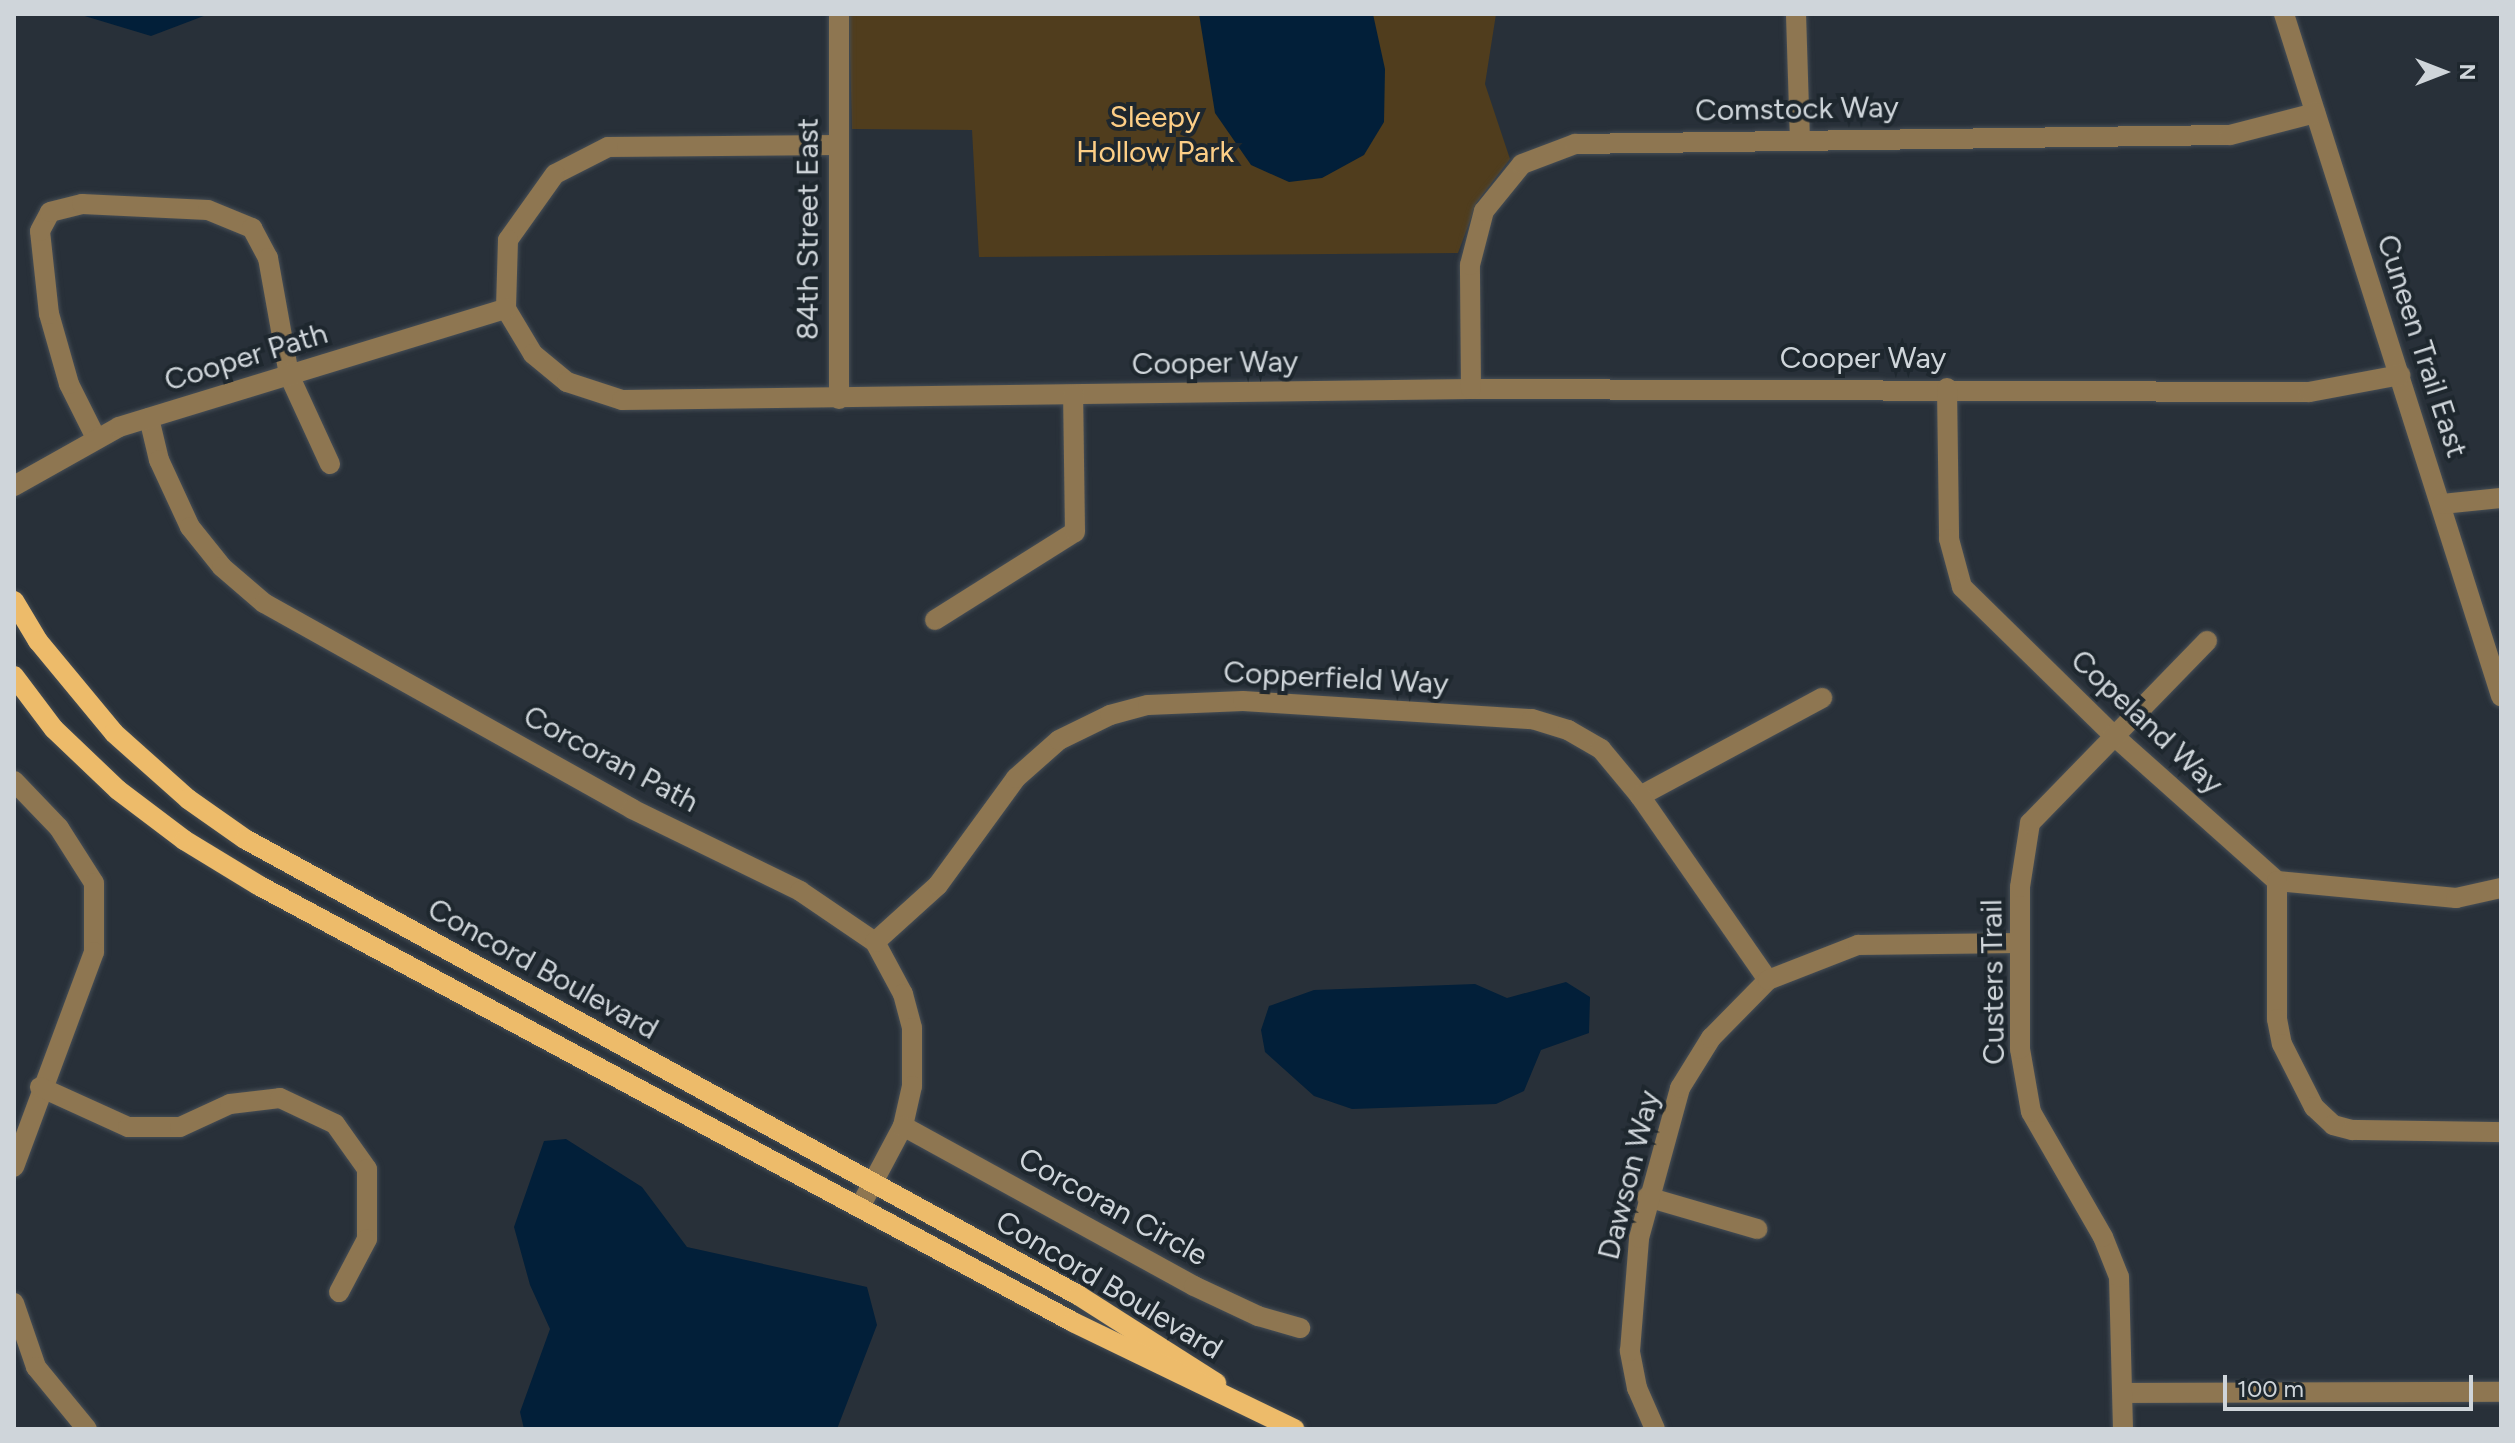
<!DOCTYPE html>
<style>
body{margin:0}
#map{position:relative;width:2515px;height:1443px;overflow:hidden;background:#283039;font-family:Figtree,sans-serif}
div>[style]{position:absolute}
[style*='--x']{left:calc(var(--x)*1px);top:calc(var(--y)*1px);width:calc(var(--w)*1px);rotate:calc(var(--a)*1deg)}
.green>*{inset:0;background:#503d1d}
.water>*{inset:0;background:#021f39}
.roads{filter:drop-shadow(0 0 2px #464e56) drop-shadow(0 0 2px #464e56)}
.minor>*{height:20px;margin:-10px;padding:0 10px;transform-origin:10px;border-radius:10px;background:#8e7651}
.major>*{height:20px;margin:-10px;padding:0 10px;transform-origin:10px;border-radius:10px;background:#edbb6a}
span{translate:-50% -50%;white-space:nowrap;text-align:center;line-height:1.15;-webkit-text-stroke:8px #1e272e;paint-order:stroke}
.street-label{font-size:30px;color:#cfd5da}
.park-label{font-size:30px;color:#fdce86}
.frame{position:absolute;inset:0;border:16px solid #cfd5da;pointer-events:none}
.north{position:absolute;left:2403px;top:32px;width:80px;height:80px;-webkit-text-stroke:6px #1e272e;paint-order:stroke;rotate:90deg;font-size:22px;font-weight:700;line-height:32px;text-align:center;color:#cfd5da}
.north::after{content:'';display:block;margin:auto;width:28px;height:36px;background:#cfd5da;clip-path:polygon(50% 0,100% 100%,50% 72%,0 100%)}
.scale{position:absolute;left:2223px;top:1375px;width:250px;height:36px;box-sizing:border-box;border:4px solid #cfd5da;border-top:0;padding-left:10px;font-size:24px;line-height:28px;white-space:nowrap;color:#cfd5da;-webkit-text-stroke:6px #1e272e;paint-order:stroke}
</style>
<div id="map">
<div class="green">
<div style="clip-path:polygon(849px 14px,1496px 14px,1485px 84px,1510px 159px,1477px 202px,1458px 253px,979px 257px,972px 130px,852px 129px)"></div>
</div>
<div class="water">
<div style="clip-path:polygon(78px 14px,209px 14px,151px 36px)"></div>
<div style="clip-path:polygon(1199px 14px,1373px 14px,1385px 69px,1384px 122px,1364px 155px,1322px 178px,1289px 182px,1251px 165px,1215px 113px)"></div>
<div style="clip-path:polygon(1566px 982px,1590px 997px,1589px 1033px,1541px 1050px,1524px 1091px,1496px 1104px,1352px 1109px,1314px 1096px,1265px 1052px,1261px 1030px,1269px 1006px,1314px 990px,1475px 984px,1507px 998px)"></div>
<div style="clip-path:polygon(566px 1139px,642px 1187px,687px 1247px,867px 1287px,877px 1325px,837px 1429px,524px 1429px,520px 1412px,550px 1329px,530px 1285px,514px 1227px,544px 1141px)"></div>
</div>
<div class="roads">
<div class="minor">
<div style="--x:1796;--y:14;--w:124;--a:88.2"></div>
<div style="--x:2284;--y:14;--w:716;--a:72.35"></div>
<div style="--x:837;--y:145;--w:229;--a:179.5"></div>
<div style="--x:608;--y:147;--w:59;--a:153"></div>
<div style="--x:555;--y:174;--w:81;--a:125.5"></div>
<div style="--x:508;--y:240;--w:69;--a:91.7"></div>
<div style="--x:506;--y:309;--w:52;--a:59"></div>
<div style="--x:533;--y:354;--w:44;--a:39.5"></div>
<div style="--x:567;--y:382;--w:58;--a:18.1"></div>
<div style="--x:622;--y:400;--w:849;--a:-0.74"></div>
<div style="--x:1471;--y:389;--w:838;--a:0.21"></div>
<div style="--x:2309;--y:392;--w:93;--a:-10.6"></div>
<div style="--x:1947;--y:388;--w:151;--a:89.2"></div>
<div style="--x:1949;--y:539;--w:50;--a:74.8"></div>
<div style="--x:1962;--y:587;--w:211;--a:44.4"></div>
<div style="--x:2113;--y:735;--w:220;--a:41.7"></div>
<div style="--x:2277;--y:881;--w:180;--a:5.4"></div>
<div style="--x:2456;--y:898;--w:46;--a:-12.5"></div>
<div style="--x:1471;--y:389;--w:124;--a:-90.5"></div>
<div style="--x:1470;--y:265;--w:56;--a:-75.5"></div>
<div style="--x:1484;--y:211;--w:60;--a:-51"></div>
<div style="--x:1522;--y:164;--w:57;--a:-20.7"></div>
<div style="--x:1575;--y:144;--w:655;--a:-0.79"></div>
<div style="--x:2230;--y:135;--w:88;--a:-14.5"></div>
<div style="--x:839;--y:399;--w:385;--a:-90"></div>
<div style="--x:149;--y:418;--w:43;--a:76.6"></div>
<div style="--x:159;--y:460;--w:74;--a:65.2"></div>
<div style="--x:190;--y:527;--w:51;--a:51.3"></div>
<div style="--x:222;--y:567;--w:55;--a:40.6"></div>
<div style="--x:264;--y:603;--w:422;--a:29.2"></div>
<div style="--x:632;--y:809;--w:187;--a:26"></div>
<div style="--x:800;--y:891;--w:91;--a:34.2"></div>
<div style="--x:875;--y:942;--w:59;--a:61.7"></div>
<div style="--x:903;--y:994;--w:35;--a:75"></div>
<div style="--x:912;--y:1028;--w:58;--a:90"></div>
<div style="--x:912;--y:1086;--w:41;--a:102.7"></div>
<div style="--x:903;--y:1126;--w:92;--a:118"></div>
<div style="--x:95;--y:436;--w:58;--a:-116.6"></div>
<div style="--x:69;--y:384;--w:73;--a:-105.9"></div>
<div style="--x:49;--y:314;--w:83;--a:-96.2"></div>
<div style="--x:40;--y:231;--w:21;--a:-62"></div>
<div style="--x:50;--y:212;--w:33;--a:-14"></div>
<div style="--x:82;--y:204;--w:126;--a:2.7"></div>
<div style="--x:208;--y:210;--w:48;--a:22.2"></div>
<div style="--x:252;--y:228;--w:34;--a:62"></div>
<div style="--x:268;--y:258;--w:119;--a:79.8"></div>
<div style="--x:289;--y:375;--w:98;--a:65.3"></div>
<div style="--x:14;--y:486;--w:120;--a:-29.3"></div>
<div style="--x:119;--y:427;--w:405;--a:-17"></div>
<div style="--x:2442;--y:504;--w:59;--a:-5.8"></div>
<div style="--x:935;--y:620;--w:165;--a:-32.2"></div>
<div style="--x:1075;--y:532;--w:137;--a:-90.8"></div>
<div style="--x:14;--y:781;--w:65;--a:46.2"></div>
<div style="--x:59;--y:828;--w:65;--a:57.5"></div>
<div style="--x:94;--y:883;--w:69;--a:90"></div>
<div style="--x:94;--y:952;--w:229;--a:110.4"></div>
<div style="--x:1640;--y:796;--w:207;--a:-28.3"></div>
<div style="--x:2277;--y:881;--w:138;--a:90"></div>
<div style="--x:2277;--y:1019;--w:25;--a:79"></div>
<div style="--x:2282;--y:1044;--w:71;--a:63.1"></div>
<div style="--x:2314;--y:1107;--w:26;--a:43"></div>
<div style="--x:2333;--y:1125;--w:20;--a:15"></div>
<div style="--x:2352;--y:1130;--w:149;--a:0.8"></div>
<div style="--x:875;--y:942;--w:85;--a:-42.1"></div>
<div style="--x:938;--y:885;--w:132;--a:-53.9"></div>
<div style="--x:1016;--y:778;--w:57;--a:-41.5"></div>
<div style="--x:1059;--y:740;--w:57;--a:-26.1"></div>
<div style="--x:1110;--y:715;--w:39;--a:-15"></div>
<div style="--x:1148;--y:705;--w:95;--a:-2.4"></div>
<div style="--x:1243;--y:701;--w:290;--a:3.6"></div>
<div style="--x:1532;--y:719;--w:38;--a:17"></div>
<div style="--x:1568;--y:730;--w:38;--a:30"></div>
<div style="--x:1601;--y:749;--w:61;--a:50.3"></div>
<div style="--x:1640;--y:796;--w:224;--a:55.2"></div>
<div style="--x:40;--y:1087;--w:97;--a:24.4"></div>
<div style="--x:128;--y:1127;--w:52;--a:0"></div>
<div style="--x:180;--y:1127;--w:55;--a:-24.7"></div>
<div style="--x:230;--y:1104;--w:50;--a:-6.8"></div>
<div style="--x:280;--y:1098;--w:61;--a:25.3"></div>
<div style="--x:335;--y:1124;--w:55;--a:54.6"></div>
<div style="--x:367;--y:1169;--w:70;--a:90"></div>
<div style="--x:367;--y:1239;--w:60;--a:117.8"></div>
<div style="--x:903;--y:1126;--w:332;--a:28.8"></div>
<div style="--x:1194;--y:1286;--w:71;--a:25.1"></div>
<div style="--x:1258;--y:1316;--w:44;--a:15.9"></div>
<div style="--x:1647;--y:1197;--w:115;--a:16.2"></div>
<div style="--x:14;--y:1303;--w:68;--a:71"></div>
<div style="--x:36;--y:1367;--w:80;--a:50.6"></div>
<div style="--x:2123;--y:1393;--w:378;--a:-0.2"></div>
<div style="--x:1655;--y:1429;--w:45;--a:-113.7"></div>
<div style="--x:1637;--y:1388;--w:38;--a:-101"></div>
<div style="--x:1630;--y:1351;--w:113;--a:-85.4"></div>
<div style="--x:1639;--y:1238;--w:156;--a:-74.7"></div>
<div style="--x:1680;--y:1088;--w:59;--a:-58.2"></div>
<div style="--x:1711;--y:1038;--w:81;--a:-45.5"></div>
<div style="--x:1768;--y:980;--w:97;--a:-21.3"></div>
<div style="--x:1858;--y:945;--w:161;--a:-0.7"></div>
<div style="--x:2123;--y:1429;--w:152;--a:-91.5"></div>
<div style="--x:2119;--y:1277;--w:43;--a:-111.8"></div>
<div style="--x:2103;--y:1237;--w:144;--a:-119.9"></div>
<div style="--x:2031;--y:1112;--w:64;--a:-99.9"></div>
<div style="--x:2020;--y:1049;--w:162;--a:-90"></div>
<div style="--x:2020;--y:887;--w:65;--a:-81.1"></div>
<div style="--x:2030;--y:823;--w:254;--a:-45.8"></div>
</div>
<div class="major">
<div style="--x:14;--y:601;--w:47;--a:59"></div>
<div style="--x:38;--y:641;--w:119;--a:50.4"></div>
<div style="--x:114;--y:733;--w:99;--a:41.7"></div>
<div style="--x:188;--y:799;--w:70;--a:35.1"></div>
<div style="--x:245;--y:839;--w:950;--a:28.7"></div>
<div style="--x:1078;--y:1295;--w:164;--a:32.5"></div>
<div style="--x:14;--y:676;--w:66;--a:53"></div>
<div style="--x:54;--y:729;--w:88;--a:43.6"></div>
<div style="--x:118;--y:790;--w:83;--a:37.1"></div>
<div style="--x:184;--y:840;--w:87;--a:31.3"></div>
<div style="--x:258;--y:885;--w:925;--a:28.2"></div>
<div style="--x:1073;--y:1322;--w:246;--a:25.8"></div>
</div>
</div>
<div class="street-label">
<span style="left:1797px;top:109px;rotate:-1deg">Comstock Way</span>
<span style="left:808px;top:229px;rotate:-90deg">84th Street East</span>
<span style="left:2422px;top:346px;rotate:72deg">Cuneen Trail East</span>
<span style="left:246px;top:357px;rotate:-17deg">Cooper Path</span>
<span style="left:1863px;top:358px">Cooper Way</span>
<span style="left:1215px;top:363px;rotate:-1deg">Cooper Way</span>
<span style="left:1336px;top:678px;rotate:3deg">Copperfield Way</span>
<span style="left:2147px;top:722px;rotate:43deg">Copeland Way</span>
<span style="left:611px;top:759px;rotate:28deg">Corcoran Path</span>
<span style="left:543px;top:969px;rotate:29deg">Concord Boulevard</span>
<span style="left:1993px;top:982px;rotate:-91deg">Custers Trail</span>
<span style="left:1629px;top:1175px;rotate:-76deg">Dawson Way</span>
<span style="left:1113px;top:1207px;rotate:29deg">Corcoran Circle</span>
<span style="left:1109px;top:1285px;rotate:31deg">Concord Boulevard</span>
</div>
<div class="park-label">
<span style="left:1155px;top:134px">Sleepy<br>Hollow Park</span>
</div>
<div class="frame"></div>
<div class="north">N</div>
<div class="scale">100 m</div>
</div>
